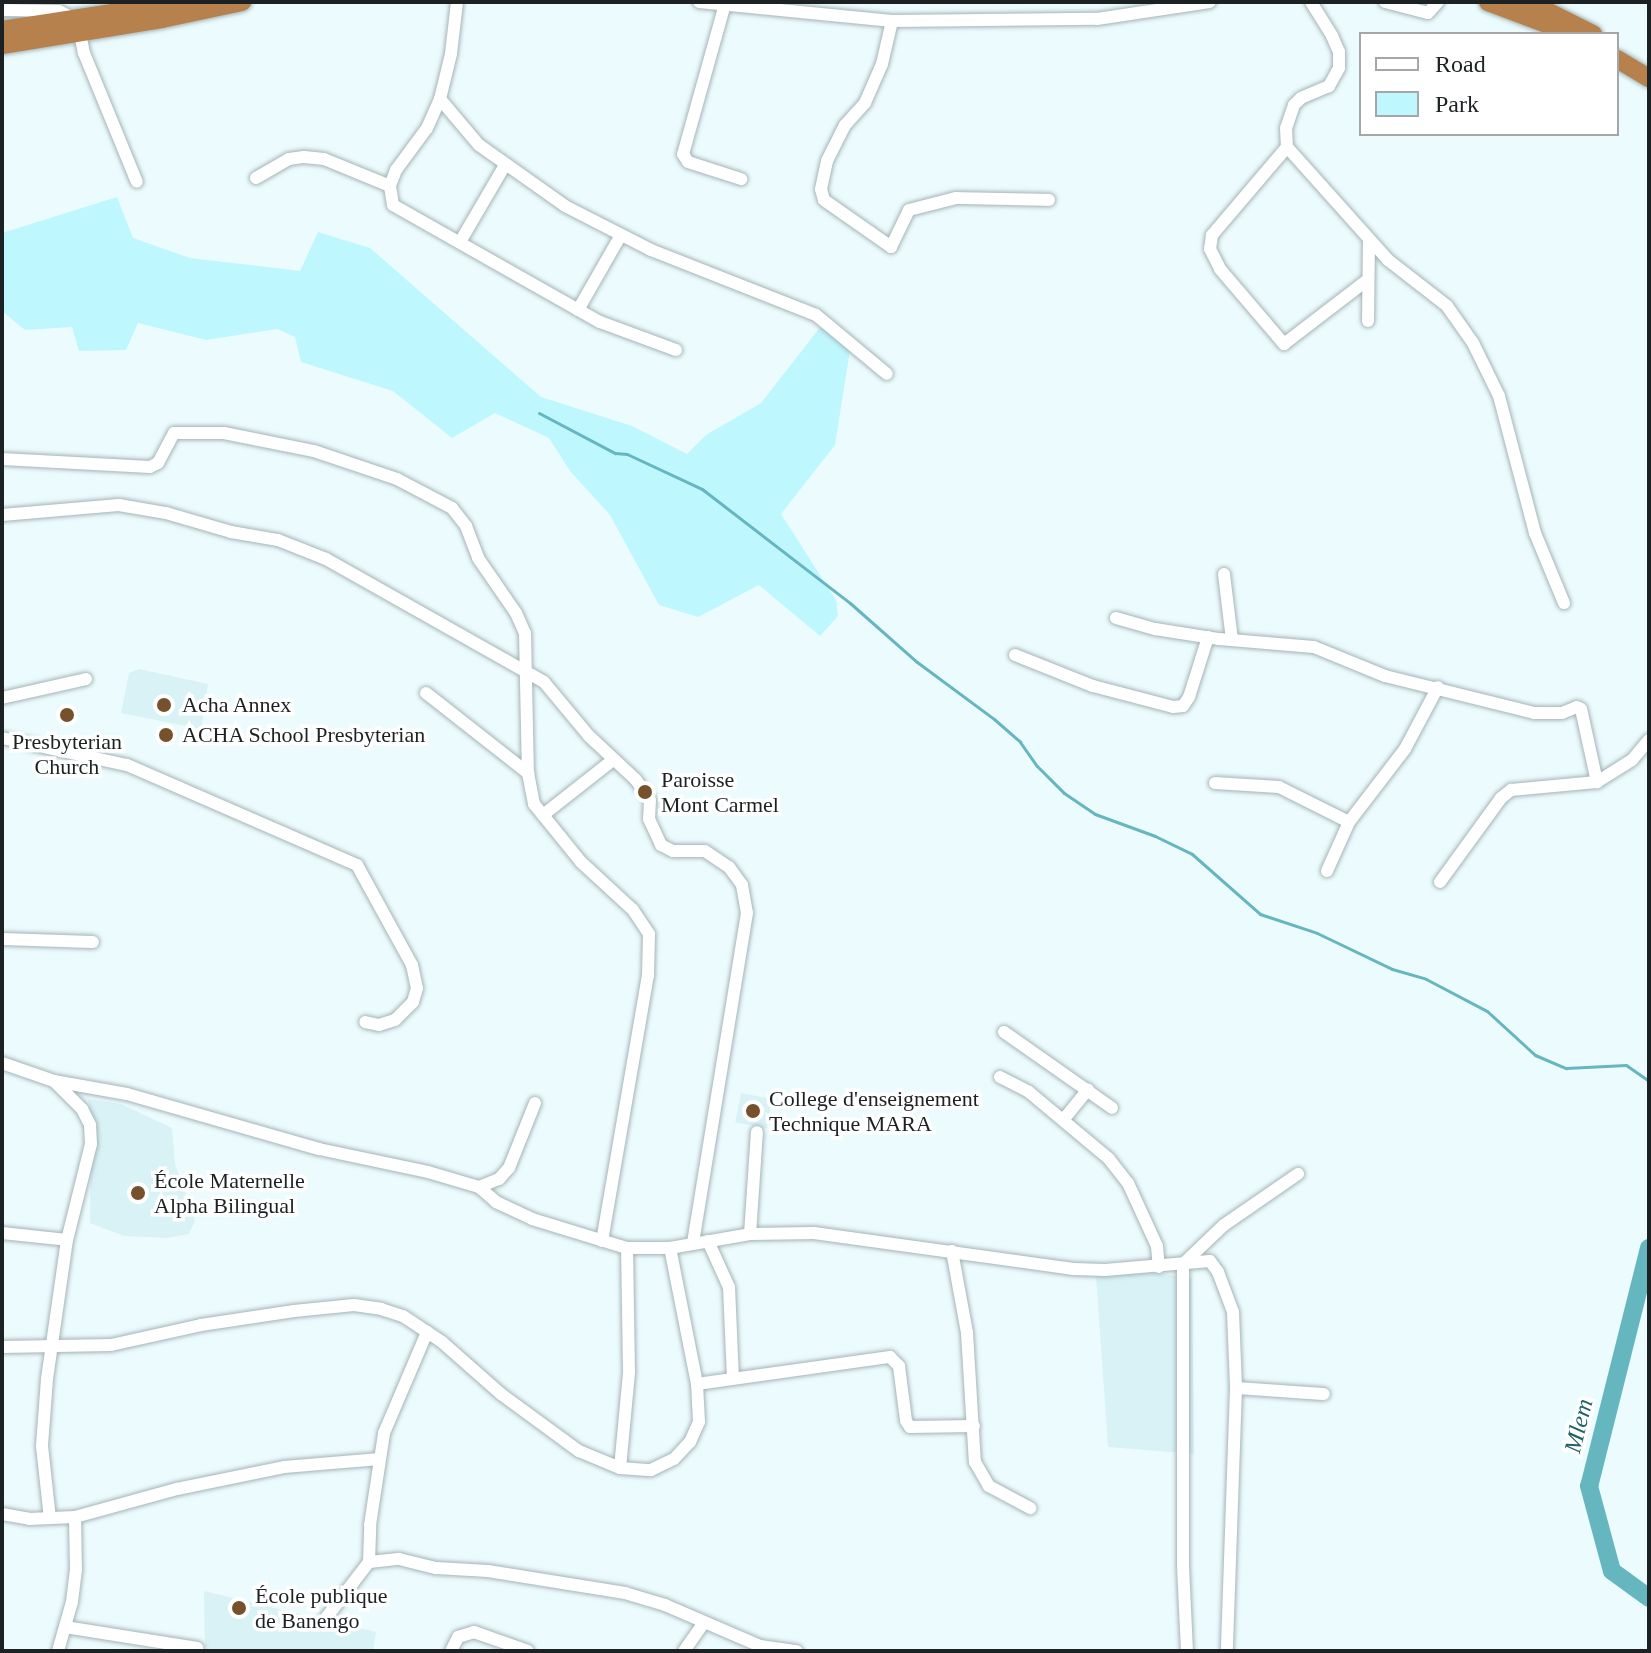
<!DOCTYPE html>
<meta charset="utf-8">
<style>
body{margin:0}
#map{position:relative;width:1651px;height:1653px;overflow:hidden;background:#ecfcfe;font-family:"Times New Roman",serif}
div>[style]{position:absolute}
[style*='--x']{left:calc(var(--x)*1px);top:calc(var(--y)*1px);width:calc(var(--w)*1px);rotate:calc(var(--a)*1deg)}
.built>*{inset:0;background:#d8f2f5;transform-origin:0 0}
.green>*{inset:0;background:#bef7fd}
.stream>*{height:3px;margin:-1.5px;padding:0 1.5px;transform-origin:1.5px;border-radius:1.5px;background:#66b6bf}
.river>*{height:18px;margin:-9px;padding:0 9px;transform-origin:9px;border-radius:9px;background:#66b6bf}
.roads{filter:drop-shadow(0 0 2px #a5b4b6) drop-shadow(0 0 2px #a5b4b6)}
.minor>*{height:12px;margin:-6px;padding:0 6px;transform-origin:6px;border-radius:6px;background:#fff}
.highway>*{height:18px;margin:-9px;padding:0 9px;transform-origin:9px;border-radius:9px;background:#b7814d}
.dots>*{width:22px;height:22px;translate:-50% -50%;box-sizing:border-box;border:4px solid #fff;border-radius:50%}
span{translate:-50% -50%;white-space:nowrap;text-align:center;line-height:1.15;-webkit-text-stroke:7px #fff;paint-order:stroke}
.poi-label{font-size:22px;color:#1c2223}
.left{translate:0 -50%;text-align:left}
.water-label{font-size:24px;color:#216269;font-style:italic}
.frame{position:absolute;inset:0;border:4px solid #1c2223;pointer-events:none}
.legend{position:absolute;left:1359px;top:32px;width:260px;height:104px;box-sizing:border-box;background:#fff;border:2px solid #a4a7a7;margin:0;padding:10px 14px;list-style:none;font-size:24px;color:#1c2223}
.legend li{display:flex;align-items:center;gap:16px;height:40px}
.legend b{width:40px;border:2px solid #a4a7a7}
</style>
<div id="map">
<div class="built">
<div style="clip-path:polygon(139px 669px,208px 684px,201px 729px,121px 713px,129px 673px)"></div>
<div style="left:741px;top:1093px;width:32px;height:30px;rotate:11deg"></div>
<div style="clip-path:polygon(88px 1099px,121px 1104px,172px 1128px,175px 1164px,195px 1221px,189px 1234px,167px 1238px,124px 1236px,90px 1223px,91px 1123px)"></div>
<div style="clip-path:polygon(1141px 1271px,1192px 1278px,1194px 1454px,1108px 1447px,1096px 1276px)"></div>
<div style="clip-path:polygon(204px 1591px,376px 1632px,373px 1651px,205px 1651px)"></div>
</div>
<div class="green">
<div style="clip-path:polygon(117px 197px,133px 238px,190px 258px,300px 271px,318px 232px,370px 248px,541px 397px,632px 426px,687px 454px,706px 435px,761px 403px,825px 321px,851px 344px,835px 445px,781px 514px,836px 600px,838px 616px,820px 636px,759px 585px,698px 617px,659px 605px,610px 515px,570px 471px,549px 438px,495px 413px,452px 438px,393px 391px,301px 362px,295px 337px,277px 329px,206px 340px,138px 323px,126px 350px,79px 351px,72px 327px,25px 330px,2px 311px,2px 233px)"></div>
</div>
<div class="stream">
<div style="--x:539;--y:413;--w:86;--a:27.8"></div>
<div style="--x:615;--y:453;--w:12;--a:5"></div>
<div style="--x:627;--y:454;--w:83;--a:25"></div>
<div style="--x:702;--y:489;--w:187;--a:37.6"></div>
<div style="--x:850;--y:603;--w:89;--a:41.4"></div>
<div style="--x:917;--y:662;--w:96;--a:36.5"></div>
<div style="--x:994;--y:719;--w:35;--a:41"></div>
<div style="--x:1020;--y:742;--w:29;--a:55"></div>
<div style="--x:1037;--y:766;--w:38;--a:45"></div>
<div style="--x:1064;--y:793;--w:37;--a:34"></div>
<div style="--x:1095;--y:814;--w:64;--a:20.1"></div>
<div style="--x:1155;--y:836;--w:41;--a:25.9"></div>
<div style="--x:1192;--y:854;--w:91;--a:41.4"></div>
<div style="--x:1260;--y:914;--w:60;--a:18.4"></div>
<div style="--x:1317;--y:933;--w:83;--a:25.6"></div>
<div style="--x:1392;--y:969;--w:35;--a:16"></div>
<div style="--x:1426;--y:979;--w:69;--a:27.7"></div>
<div style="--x:1487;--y:1011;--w:65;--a:42.5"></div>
<div style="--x:1535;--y:1055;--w:34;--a:23"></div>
<div style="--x:1566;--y:1068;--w:60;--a:-2.9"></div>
<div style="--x:1626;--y:1065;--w:28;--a:35"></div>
</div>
<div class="river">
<div style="--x:1649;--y:1248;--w:245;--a:104.1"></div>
<div style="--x:1589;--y:1486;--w:88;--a:74.9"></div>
<div style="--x:1612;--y:1571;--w:46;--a:36.1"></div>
</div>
<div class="roads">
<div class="minor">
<div style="--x:457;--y:2;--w:52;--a:96.6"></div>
<div style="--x:451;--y:54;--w:46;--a:103.7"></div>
<div style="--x:440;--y:99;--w:32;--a:114"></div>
<div style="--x:427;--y:128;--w:52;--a:126.4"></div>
<div style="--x:396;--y:170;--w:17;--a:111"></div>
<div style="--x:390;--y:186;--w:19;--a:81"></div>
<div style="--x:393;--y:205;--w:238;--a:29.5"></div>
<div style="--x:600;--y:322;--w:81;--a:20.2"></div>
<div style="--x:699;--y:2;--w:194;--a:5.6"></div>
<div style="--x:892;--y:21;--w:205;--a:-0.6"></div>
<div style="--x:1097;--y:19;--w:114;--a:-8.6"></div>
<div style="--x:1311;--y:2;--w:40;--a:58"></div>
<div style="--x:1332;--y:36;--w:17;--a:66"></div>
<div style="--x:1339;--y:52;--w:16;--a:90"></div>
<div style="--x:1339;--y:68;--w:21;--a:119"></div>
<div style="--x:1329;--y:86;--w:30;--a:157"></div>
<div style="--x:1301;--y:98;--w:10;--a:135"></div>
<div style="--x:1294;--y:105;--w:24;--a:109"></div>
<div style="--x:1286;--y:128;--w:19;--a:87"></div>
<div style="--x:1287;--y:147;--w:152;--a:48.2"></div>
<div style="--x:1388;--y:260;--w:75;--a:37.9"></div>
<div style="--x:1447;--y:306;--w:45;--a:54.9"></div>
<div style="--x:1473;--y:343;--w:59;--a:63.9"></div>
<div style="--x:1499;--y:396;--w:142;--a:75.3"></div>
<div style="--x:1535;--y:533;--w:76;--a:67.5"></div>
<div style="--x:1385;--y:2;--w:44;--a:14.3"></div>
<div style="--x:1428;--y:13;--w:15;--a:-48"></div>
<div style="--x:725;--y:4;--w:156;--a:105.6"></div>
<div style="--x:683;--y:154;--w:9;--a:58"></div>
<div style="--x:688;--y:162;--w:56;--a:17.8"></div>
<div style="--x:2;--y:10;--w:57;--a:1"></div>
<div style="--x:59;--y:11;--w:16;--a:27"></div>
<div style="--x:892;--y:21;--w:44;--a:103.1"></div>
<div style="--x:882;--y:64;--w:43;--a:113.6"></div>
<div style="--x:865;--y:103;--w:30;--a:132"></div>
<div style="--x:845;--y:125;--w:40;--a:116.6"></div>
<div style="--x:827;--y:161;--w:29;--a:102"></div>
<div style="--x:821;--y:189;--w:11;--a:75"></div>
<div style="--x:824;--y:200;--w:82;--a:35"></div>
<div style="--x:891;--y:247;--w:41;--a:-64.1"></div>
<div style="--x:909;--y:210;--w:49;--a:-14.3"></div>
<div style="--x:956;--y:198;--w:93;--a:1.2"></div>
<div style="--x:80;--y:33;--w:20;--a:79"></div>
<div style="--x:84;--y:53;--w:139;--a:67.7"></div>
<div style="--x:440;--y:99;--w:60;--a:49.7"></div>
<div style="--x:479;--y:145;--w:105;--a:35.3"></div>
<div style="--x:565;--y:206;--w:97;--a:27.1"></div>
<div style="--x:651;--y:250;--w:177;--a:21.5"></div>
<div style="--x:816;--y:315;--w:92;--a:39.7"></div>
<div style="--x:1287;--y:147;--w:116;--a:130.4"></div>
<div style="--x:1212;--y:235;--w:14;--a:98"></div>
<div style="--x:1210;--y:249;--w:22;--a:63"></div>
<div style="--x:1220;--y:269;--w:99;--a:49.5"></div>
<div style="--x:1284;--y:344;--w:103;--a:-37.5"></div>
<div style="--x:256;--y:178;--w:38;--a:-30"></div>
<div style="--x:289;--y:159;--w:15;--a:-8"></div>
<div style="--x:304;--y:157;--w:20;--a:6"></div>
<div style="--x:324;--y:159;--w:71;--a:22.2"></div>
<div style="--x:460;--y:242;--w:89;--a:-59.7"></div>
<div style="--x:578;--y:310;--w:86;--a:-60.2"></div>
<div style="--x:1368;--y:321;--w:81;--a:-89.3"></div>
<div style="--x:2;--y:459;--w:148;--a:3.1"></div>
<div style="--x:150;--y:467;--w:9;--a:-27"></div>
<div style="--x:158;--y:463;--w:34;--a:-62"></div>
<div style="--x:174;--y:433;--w:50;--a:0"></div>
<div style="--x:224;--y:433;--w:92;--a:11.3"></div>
<div style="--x:314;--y:451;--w:88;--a:18.6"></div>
<div style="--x:397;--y:479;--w:62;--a:27.8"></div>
<div style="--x:452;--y:508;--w:23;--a:52"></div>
<div style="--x:466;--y:526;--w:34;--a:69"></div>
<div style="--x:478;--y:558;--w:67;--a:55.4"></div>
<div style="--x:516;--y:613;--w:22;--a:66"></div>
<div style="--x:525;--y:633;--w:140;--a:88.8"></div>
<div style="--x:528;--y:773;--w:32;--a:79"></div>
<div style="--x:534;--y:804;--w:75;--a:51"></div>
<div style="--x:581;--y:862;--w:71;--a:42.7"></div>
<div style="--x:633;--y:910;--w:29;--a:56"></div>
<div style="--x:649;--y:934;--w:41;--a:91.4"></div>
<div style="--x:648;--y:975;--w:270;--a:99.8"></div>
<div style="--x:2;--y:515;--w:117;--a:-4.9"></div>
<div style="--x:119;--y:505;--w:48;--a:9.7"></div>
<div style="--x:166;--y:513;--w:68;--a:16.3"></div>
<div style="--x:231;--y:532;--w:48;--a:9.7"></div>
<div style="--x:278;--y:540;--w:52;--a:21.6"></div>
<div style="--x:326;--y:559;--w:250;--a:29.4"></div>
<div style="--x:544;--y:682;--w:70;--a:50.2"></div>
<div style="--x:589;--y:736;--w:64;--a:43.1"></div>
<div style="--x:636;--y:780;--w:24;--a:55"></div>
<div style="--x:650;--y:800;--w:19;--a:93"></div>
<div style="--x:649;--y:819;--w:29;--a:65"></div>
<div style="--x:661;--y:845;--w:13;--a:27"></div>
<div style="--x:673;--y:851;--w:32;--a:0"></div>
<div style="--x:705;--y:851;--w:29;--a:34"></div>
<div style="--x:729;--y:867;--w:22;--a:54"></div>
<div style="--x:742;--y:885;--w:28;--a:80"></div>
<div style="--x:747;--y:913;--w:335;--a:99.3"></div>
<div style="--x:1224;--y:574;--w:66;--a:83.1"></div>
<div style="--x:1116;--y:618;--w:41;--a:15.8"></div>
<div style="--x:1155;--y:629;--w:65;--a:8.9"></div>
<div style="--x:1219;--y:639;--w:95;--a:4.8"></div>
<div style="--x:1314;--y:647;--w:77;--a:22.2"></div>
<div style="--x:1385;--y:676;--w:154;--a:13.9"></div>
<div style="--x:1534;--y:713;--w:28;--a:0"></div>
<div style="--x:1562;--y:713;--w:16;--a:-22"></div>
<div style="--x:1577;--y:707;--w:4;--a:27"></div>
<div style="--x:1581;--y:709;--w:75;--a:77.6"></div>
<div style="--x:1015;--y:655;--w:84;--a:21.7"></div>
<div style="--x:1093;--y:686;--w:83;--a:14.7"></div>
<div style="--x:1173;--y:707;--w:10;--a:-6"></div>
<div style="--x:1183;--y:706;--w:11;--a:-56"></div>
<div style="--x:1189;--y:697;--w:63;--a:-72.4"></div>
<div style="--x:426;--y:693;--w:130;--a:38.1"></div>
<div style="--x:2;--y:698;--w:86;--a:-12.7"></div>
<div style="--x:2;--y:738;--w:128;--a:12.2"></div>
<div style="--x:127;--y:765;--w:251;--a:23.5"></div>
<div style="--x:357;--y:865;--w:114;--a:61.2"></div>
<div style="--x:412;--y:965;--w:24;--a:78"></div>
<div style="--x:417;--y:988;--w:15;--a:106"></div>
<div style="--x:413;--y:1002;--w:25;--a:135"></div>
<div style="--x:395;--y:1020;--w:17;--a:163"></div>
<div style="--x:379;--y:1025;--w:14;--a:-168"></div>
<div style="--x:1215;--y:783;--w:64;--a:3.6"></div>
<div style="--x:1279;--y:787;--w:78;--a:26.6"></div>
<div style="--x:543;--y:815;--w:89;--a:-38.2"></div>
<div style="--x:1327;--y:871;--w:54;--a:-65.8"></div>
<div style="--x:1349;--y:822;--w:92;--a:-52.5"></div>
<div style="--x:1405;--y:749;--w:70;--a:-62"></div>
<div style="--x:1440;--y:882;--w:104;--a:-54"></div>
<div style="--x:1501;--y:798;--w:13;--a:-39"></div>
<div style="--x:1511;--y:790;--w:86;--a:-5.3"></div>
<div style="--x:1597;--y:782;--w:41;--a:-32.2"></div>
<div style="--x:1632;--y:760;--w:26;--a:-50"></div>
<div style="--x:2;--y:939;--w:91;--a:1.9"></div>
<div style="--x:1004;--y:1032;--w:132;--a:35.1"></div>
<div style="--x:2;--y:1063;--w:55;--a:19.1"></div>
<div style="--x:54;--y:1081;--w:40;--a:45"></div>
<div style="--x:82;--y:1109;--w:18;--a:63"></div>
<div style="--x:90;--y:1125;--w:19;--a:87"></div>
<div style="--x:91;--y:1144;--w:99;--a:104"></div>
<div style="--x:67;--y:1240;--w:140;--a:98.2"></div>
<div style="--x:47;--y:1379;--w:67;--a:94.3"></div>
<div style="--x:42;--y:1446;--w:72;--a:83.7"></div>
<div style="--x:1000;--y:1077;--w:33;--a:27"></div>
<div style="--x:1029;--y:1092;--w:104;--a:39.9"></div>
<div style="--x:1109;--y:1159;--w:31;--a:52"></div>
<div style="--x:1128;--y:1183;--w:69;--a:65.3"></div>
<div style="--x:1157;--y:1246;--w:21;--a:85"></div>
<div style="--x:54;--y:1081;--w:74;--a:10.1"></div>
<div style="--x:127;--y:1094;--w:200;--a:16"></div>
<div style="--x:319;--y:1149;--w:111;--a:11.9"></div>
<div style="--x:428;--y:1172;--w:53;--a:16.4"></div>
<div style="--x:479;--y:1187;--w:22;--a:-22"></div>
<div style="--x:499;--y:1179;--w:15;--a:-48"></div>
<div style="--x:509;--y:1168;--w:70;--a:-68.2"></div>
<div style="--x:1064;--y:1119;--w:38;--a:-51"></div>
<div style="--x:479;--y:1187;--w:23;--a:41"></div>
<div style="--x:496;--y:1202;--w:40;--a:25"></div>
<div style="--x:532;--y:1219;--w:99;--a:17"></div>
<div style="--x:627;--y:1248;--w:43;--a:0"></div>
<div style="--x:670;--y:1248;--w:81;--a:-9.9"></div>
<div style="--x:750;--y:1234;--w:64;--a:-0.9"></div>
<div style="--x:814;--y:1233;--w:262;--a:7.9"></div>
<div style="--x:1074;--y:1269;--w:31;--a:2"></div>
<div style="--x:1105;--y:1270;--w:105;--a:-4.9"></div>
<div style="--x:1210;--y:1261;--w:14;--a:54"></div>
<div style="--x:1218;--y:1272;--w:43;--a:69.4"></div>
<div style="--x:1233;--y:1312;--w:76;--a:87.7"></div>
<div style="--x:1236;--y:1388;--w:263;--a:92"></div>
<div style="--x:2;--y:1233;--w:65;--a:6.1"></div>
<div style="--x:750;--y:1234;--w:102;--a:-86.1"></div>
<div style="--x:708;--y:1241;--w:51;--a:65.5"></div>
<div style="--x:729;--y:1287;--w:90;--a:87.5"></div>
<div style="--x:952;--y:1251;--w:83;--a:79.6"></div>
<div style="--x:967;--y:1333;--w:129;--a:86.5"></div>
<div style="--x:975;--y:1462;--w:28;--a:60"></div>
<div style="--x:989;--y:1486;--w:47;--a:28.2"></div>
<div style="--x:2;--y:1347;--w:109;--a:-1.1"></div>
<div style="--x:111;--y:1345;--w:92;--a:-12.5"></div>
<div style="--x:201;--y:1325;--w:94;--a:-8.6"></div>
<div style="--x:294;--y:1311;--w:60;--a:-5.7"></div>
<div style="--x:354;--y:1305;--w:27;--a:8"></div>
<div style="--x:381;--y:1309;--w:23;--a:18"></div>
<div style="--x:403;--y:1316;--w:47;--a:33.7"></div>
<div style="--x:442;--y:1342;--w:79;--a:41.4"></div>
<div style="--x:501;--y:1394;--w:97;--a:36.2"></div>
<div style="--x:579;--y:1451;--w:44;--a:22.5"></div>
<div style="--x:620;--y:1468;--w:31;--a:4"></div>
<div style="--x:651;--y:1470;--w:25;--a:-26"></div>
<div style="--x:674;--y:1459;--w:23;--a:-47"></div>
<div style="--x:690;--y:1442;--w:22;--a:-66"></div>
<div style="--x:699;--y:1422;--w:38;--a:-93"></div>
<div style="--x:697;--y:1384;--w:139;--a:-101.2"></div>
<div style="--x:697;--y:1384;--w:195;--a:-8"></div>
<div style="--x:890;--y:1357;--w:13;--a:45"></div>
<div style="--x:899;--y:1366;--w:55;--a:82.7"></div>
<div style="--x:906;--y:1421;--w:7;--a:56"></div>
<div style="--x:910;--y:1427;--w:64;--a:-0.9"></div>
<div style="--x:1236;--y:1388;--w:88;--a:3.9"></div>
<div style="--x:620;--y:1468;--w:96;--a:-84.6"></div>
<div style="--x:629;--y:1372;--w:124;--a:-90.9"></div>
<div style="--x:2;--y:1514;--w:27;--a:10"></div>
<div style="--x:29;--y:1519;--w:46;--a:-2.5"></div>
<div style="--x:75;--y:1517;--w:106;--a:-15.4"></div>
<div style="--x:177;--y:1489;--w:109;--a:-11.6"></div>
<div style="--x:284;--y:1467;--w:96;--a:-4.8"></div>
<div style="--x:369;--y:1562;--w:37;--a:-88"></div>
<div style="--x:370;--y:1525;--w:93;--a:-81.3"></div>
<div style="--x:384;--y:1433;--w:110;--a:-66.9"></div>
<div style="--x:326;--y:1618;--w:71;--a:-52.5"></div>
<div style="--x:369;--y:1562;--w:30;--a:-6"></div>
<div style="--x:399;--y:1559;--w:38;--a:14"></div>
<div style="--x:436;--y:1568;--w:52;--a:3.3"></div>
<div style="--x:488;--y:1571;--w:139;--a:9.1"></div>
<div style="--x:625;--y:1593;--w:42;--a:16.7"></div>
<div style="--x:665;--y:1605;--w:103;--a:23.3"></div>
<div style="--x:760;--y:1646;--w:37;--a:8"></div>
<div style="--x:65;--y:1627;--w:134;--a:9"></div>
<div style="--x:58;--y:1651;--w:51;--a:-74.1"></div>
<div style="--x:72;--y:1602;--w:32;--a:-83"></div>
<div style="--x:76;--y:1570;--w:53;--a:-91.1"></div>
<div style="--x:451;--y:1651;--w:16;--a:-63"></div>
<div style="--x:458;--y:1637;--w:17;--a:-17"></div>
<div style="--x:474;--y:1632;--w:57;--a:19.4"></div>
<div style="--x:684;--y:1651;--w:33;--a:-55"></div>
<div style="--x:1187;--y:1651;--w:86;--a:-92.7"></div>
<div style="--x:1183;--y:1565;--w:301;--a:-90"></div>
<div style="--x:1183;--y:1264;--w:57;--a:-43.6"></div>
<div style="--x:1224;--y:1225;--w:90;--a:-34.6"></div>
</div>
<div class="highway">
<div style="--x:1488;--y:2;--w:91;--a:20.6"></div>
<div style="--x:1529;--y:2;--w:72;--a:26.6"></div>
<div style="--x:2;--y:30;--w:182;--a:-8.8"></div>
<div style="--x:2;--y:45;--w:162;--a:-9.2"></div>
<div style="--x:162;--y:19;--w:82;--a:-12"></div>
<div style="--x:1617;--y:59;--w:37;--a:31"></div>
</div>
</div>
<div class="dots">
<div style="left:164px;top:705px;background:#76512c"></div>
<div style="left:67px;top:715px;background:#76512c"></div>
<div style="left:166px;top:735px;background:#76512c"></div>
<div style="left:645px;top:792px;background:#76512c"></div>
<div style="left:753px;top:1111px;background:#76512c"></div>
<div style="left:138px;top:1193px;background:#76512c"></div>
<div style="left:239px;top:1608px;background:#76512c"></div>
</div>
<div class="poi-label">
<span class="left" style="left:182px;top:705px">Acha Annex</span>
<span class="left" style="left:182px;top:735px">ACHA School Presbyterian</span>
<span style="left:67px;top:754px">Presbyterian<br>Church</span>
<span class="left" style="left:661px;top:792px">Paroisse<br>Mont Carmel</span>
<span class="left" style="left:769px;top:1111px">College d'enseignement<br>Technique MARA</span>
<span class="left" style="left:154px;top:1193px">École Maternelle<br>Alpha Bilingual</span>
<span class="left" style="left:255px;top:1608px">École publique<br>de Banengo</span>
</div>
<div class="water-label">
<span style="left:1579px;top:1426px;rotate:-76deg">Mlem</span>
</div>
<div class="frame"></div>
<ul class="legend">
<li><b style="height:10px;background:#fff"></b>Road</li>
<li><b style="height:22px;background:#bef7fd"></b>Park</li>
</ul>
</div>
